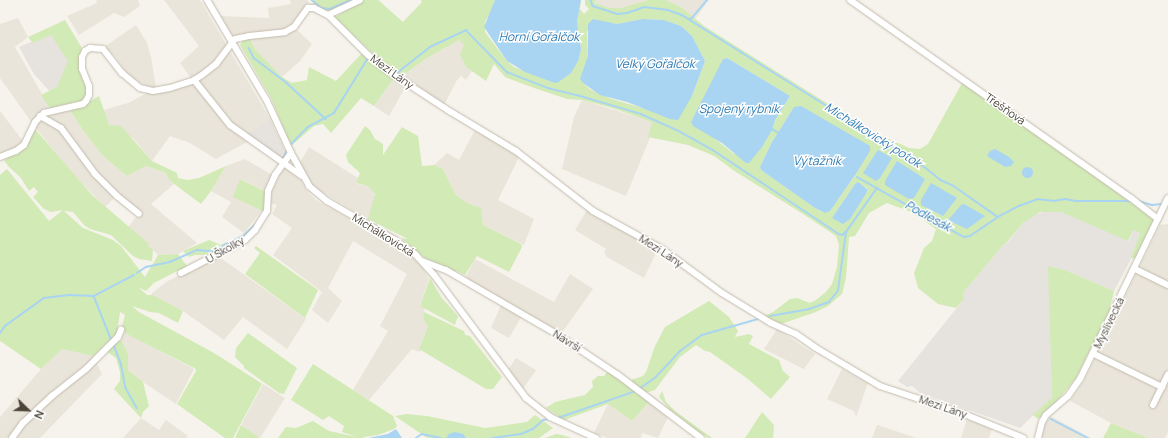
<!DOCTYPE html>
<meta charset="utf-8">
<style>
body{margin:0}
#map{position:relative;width:1168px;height:438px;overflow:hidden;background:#f6f3ec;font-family:Manrope,sans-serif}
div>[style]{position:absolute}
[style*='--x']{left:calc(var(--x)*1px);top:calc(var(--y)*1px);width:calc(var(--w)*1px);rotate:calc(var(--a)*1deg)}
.residential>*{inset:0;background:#eae5da}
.industrial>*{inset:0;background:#e6e2dd}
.green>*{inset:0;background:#d2eab5}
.water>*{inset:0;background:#a9d4f2}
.round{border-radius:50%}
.stream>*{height:1.5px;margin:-0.75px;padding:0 0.75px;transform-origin:0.75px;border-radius:0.75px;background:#a9d4f2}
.roads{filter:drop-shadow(0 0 1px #c2bbae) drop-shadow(0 0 1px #c2bbae)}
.minor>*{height:6px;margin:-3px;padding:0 3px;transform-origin:3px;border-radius:3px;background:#fff}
span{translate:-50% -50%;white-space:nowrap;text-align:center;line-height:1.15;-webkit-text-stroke:3px #fff;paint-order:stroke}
.street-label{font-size:11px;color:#4b4439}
.water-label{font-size:12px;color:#2e7ab2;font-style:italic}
.north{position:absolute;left:8px;top:390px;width:40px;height:40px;-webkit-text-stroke:3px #fff;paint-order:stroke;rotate:113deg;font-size:11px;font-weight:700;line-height:16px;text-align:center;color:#4b4439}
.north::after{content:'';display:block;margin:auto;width:14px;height:18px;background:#4b4439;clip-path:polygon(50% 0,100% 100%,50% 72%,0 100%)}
</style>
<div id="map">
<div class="residential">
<div style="clip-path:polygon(96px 0,138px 0,140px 6px,124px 17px,114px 13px,79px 35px,67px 16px,97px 3px)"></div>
<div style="clip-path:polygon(164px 0,200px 0,270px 119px,248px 135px,249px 141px,216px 159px,190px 143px,170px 136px,152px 161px,133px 138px,109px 125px,103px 110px,128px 103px,149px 92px,148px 87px,130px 77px,114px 55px,104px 47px,136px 25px,147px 43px,151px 57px,156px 87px,172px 85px,191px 78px,180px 63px,199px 46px)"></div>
<div style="clip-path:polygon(290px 0,307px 0,309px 2px,306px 12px,295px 28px,312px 44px,300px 61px,282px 77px,255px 49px,250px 39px,243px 40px,232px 35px,221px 16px,269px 18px,268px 8px,291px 4px)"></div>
<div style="clip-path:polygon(595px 0,648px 0,621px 8px,610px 8px,595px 3px)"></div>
<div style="clip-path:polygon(666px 0,709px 0,695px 19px,681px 7px)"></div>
<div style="clip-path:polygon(18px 18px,28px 37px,15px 47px,50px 108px,40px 113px,32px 123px,0 78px,0 24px)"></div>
<div style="clip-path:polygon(459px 40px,464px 45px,466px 66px,472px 71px,466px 80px,461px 76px,457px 80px,444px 105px,402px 76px,427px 58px)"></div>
<div style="clip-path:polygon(394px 78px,406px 86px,389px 116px,374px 106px)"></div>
<div style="clip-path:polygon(582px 100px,653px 122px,649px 140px,626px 196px,562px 169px,574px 117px)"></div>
<div style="clip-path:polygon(70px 110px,82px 129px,103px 156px,127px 176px,146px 166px,166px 173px,169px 180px,174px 184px,151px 204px,197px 243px,178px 254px,158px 255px,128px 227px,137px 216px,115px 197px,105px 207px,71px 172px,35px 127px,44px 117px,54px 113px)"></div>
<div style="clip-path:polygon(0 111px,23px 141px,15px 149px,0 154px)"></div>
<div style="clip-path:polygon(475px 130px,520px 155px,498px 200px,534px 219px,524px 245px,483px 225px,480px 208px,467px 203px,456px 195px,443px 169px,434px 165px,447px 153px,459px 160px)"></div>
<div style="clip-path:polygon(309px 147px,358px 178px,357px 184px,368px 186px,373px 190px,375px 197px,369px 220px,317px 189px,305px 177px,299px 164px)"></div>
<div style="clip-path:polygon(245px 159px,274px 176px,266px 192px,241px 179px,234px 197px,262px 210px,244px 233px,222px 217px,231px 202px,211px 191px,226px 166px)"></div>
<div style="clip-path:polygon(284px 167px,301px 180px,307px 191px,317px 201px,398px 245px,421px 265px,429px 279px,420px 305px,425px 308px,423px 319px,428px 326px,419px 349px,421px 350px,420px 352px,412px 349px,369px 400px,353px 390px,388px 331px,380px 326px,407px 274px,353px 241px,328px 288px,342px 301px,328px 323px,312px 310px,322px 292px,273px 255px,292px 228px,272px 214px,277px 205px,270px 203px,271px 193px)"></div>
<div style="clip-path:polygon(587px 210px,658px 249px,644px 278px,607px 257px,604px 252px,606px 249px,575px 230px)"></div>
<div style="clip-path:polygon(1168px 224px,1168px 432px,1165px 438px,1148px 438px,1111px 423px,1070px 401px,1084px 381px,1160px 225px)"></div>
<div style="clip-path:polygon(218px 256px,306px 319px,287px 349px,243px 317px,224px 340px,183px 311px,151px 294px,166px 282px)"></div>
<div style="clip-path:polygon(475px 259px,554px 302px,570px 274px,593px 289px,561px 334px,522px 316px,509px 338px,491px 328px,501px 305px,473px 288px,466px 276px)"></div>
<div style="clip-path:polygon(777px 329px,815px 354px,804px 369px,764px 349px)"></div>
<div style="clip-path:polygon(125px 332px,194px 369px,176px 404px,143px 382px,128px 370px,128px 354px,121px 340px)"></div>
<div style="clip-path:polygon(62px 349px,93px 356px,102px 374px,40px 438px,0 438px,0 417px,41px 369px)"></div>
<div style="clip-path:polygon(516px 358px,536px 370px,523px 389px,508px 370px)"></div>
<div style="clip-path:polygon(842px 369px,868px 383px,856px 417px,854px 411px,827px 399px)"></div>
<div style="clip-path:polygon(263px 384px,285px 398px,260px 438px,241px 425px)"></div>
<div style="clip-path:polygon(649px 402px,668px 417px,658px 438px,642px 433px,641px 438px,607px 438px,594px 433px,608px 404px,632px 421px)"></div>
<div style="clip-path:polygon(1050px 416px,1091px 438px,1041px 438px,1044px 426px)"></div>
<div style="clip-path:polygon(141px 418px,159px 430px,166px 420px,188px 436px,187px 438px,123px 438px)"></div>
<div style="clip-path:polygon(967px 419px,992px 429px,989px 438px,961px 438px)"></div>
<div style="clip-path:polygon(877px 425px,878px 425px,916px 438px,872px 438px)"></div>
</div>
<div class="industrial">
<div style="clip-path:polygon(54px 32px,77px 52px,53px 95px,34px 74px,19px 47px)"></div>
<div style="clip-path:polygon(270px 119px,285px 151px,279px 159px,247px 135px)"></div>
<div style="clip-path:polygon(1045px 211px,1061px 212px,1129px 241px,1133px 230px,1140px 233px,1131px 259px,1114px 291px,1065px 270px,1049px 266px,1052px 397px,1020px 428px,920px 393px,912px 386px,907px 387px,898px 381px,964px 299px,963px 293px,1003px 245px,1008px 242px,1023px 223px,1035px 215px)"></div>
</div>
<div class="green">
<div style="clip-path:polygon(314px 0,356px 0,327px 13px,313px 7px)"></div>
<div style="clip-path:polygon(evenodd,364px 0,378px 0,403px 22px,422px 2px,421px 0,495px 0,493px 8px,485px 22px,485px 32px,507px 61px,514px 67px,552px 82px,579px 59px,581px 49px,577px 22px,581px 0,580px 9px,584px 14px,589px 9px,585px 5px,585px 0,595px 0,595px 3px,610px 8px,621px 8px,648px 0,666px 0,681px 7px,704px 26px,873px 132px,909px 148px,920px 149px,928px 144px,961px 85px,961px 82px,1078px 163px,1154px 220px,1136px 259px,1131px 258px,1140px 233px,1133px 230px,1128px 241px,1061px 212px,1040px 212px,1023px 223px,1007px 242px,1003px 245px,963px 293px,964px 299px,956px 308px,938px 304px,918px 288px,914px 273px,924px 248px,932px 241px,936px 229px,911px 212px,887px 203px,869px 213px,855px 236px,849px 237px,846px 278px,842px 294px,828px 306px,816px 312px,781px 324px,764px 316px,773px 312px,790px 299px,797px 298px,810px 303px,816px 300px,826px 292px,832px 284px,837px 267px,839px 245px,836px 236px,803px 214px,736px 172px,714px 156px,688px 145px,648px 137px,652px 122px,612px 108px,582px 100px,567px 99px,537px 89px,505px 77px,494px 64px,486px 81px,466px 67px,460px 55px,464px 45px,459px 40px,427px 58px,402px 76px,369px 50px,335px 17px,364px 0,643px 19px,664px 20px,681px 26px,692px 36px,705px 61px,692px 96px,656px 112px,612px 99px,591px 90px,583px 83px,588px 56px,587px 31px,609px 23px,617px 24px,643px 19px,364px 0,727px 58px,790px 96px,775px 120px,772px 130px,734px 154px,709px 134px,717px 72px,723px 59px,727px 58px,364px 0,794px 107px,831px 124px,856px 138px,855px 175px,830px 211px,822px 212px,815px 208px,761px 170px,760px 167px,772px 142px,794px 107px,364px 0,858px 183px,867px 188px,867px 192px,832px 218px,855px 184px,858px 183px)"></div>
<div style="clip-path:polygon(65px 20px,82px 48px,79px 59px,88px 94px,86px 98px,81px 101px,50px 108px,41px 95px,57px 87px,68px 61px,51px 35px,33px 43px,28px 37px)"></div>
<div style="clip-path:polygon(250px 39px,255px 49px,282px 77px,292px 83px,307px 80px,309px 67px,336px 81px,362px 53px,369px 60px,394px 78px,374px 106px,361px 98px,331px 133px,323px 124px,314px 126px,291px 146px,271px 98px,240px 45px,243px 40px)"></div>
<div style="clip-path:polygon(99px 96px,109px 125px,121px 126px,152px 161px,177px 173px,178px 178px,188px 180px,199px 178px,226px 166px,211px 191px,201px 204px,169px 180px,166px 173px,146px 166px,127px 176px,103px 156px,82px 129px,70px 110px,85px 106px,90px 101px)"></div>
<div style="clip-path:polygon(365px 126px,370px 130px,375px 139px,383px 144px,383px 155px,402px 127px,418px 136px,422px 166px,434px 165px,443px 169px,456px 195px,467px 203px,481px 208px,483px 225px,521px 244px,522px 247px,509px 272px,477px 256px,465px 275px,457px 271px,451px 271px,425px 258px,401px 238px,408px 239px,368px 219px,375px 194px,368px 186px,356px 183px,360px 173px,348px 162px,346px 155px)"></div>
<div style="clip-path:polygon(35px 129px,92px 195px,149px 244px,148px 246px,153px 250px,152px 261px,139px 259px,133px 256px,111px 235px,90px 229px,84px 225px,73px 212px,64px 211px,83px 228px,113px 240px,121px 246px,145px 277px,158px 255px,178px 254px,187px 266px,154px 283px,146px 291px,138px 287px,147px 295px,153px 295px,183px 311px,178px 323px,159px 313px,150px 312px,132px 306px,139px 312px,214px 353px,261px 383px,262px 384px,233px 438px,225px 438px,177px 404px,196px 371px,196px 369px,125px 333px,122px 326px,125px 315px,120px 312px,117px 333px,93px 356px,62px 349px,41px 369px,0 341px,0 175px,7px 169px,49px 221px,63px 210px,51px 212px,44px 209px,33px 197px,38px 192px,34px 187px,29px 191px,21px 178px,8px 166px,4px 160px,14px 154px)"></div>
<div style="clip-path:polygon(240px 179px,266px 192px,265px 212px,233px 197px)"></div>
<div style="clip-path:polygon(209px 240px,221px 245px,226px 242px,225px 247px,209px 255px,195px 255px,189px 257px,183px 251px)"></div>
<div style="clip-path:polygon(256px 246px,318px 290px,305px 318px,245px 274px,260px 253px,254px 248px)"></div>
<div style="clip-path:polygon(1048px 266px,1065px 270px,1114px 291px,1109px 312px,1076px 378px,1057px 401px,1038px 419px,1033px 415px,1052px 397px)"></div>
<div style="clip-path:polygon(430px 278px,441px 297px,458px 316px,455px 325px,420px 306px)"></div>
<div style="clip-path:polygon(709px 301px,729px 317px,738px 331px,735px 337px,749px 334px,753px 336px,749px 344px,779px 360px,783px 371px,790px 377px,771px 399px,748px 379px,710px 352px,705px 351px,696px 345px,680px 357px,655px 390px,645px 393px,631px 380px,643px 376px,646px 372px,655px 346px,665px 327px)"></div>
<div style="clip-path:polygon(424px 312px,464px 331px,465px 335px,470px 336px,502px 377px,493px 389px,486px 389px,419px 349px,428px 326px,423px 319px)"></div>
<div style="clip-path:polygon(248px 333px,297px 368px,284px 394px,279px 393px,244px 368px,244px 366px,235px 357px,236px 348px)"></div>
<div style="clip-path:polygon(121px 340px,128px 354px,128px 370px,143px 382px,149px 406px,143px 412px,141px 418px,114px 389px,120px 381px,120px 372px,116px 358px,106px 351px)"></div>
<div style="clip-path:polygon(313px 364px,393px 416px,397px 426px,394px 429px,378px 435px,363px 437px,365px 438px,278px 438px,286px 427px,296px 428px,313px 421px,329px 431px,357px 437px,342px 432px,344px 426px,329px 416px,323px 420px,291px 400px)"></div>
<div style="clip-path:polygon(608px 371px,649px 402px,632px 421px,608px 404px,564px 420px,546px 408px,555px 402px,585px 395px,593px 387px,592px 381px,598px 376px,604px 376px)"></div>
<div style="clip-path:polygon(662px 391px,666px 402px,675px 411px,712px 438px,708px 438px,699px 432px,670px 410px,659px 397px)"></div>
<div style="clip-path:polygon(762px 412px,774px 425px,773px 438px,745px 438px)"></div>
<div style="clip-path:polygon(407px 414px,427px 416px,485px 428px,527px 422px,535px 415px,553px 428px,539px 438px,427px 438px,395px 416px)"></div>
<div style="clip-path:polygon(1111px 423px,1148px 438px,1103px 438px)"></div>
<div style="clip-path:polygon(241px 425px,260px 438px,235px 438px)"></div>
<div style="clip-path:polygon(556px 434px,562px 435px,572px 438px,545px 438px)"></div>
</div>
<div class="water">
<div style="clip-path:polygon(495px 0,581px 0,577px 22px,581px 49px,579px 59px,571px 73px,557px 83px,552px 82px,525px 72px,507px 61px,484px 27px)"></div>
<div style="clip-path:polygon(593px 19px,617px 24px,643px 19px,664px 20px,681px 26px,692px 36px,705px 61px,692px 96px,678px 120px,670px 119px,627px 102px,600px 95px,583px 83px,580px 79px,588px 56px,588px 24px)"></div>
<div style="clip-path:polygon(727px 58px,790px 96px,775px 120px,772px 130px,762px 147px,749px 163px,746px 163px,722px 143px,693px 126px,691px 122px,723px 59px)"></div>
<div style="clip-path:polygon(801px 106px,870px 146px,870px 151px,855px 175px,830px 211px,825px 213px,815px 208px,761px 170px,760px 167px,772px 142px,794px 107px)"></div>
<div style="clip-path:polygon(995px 149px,1009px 157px,1014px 162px,1011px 166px,1005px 167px,987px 156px,990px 151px)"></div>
<div style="clip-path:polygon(878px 150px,892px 158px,880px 178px,876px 181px,863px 173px)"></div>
<div style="clip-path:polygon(897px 161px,925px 179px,914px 198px,909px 199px,885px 185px,885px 181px)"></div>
<div class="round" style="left:1021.5px;top:166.5px;width:11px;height:11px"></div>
<div style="clip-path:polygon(858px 182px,867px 189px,867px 192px,850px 219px,843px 224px,832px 218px,855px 184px)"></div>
<div style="clip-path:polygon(931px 183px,957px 198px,943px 216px,921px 205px,921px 200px)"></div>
<div style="clip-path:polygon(962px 204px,964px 204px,985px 216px,967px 229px,948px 220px)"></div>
<div style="clip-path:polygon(396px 429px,402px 438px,368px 438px,388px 434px)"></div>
<div style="clip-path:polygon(455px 432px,463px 434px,466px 438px,446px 438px,449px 434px)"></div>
</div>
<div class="stream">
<div style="--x:312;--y:0;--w:13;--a:39"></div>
<div style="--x:322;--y:8;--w:8;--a:7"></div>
<div style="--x:330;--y:9;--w:23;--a:-23"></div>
<div style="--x:591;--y:0;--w:6;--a:72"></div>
<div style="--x:593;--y:6;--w:26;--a:18"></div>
<div style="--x:618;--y:14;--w:9;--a:-6"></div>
<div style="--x:627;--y:13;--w:18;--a:-19"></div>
<div style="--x:644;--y:7;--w:24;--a:7"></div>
<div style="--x:668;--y:10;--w:15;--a:20"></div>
<div style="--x:682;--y:15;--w:288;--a:32.1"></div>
<div style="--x:926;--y:168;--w:19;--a:39"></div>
<div style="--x:941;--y:180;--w:14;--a:25"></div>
<div style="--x:954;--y:186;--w:54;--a:35.2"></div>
<div style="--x:998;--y:217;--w:24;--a:-28"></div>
<div style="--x:1019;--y:206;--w:20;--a:-20"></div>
<div style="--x:1038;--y:199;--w:16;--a:7"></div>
<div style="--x:1054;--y:201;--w:11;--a:-10"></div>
<div style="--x:1065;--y:199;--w:11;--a:10"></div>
<div style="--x:1076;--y:201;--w:55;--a:0"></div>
<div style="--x:690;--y:19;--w:2;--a:-27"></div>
<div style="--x:692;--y:18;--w:23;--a:-50"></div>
<div style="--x:249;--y:48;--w:11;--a:63"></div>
<div style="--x:254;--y:58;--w:41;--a:37.1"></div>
<div style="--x:287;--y:83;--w:53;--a:42.7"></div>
<div style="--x:371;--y:56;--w:2;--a:-27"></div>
<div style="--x:373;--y:55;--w:30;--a:37"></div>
<div style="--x:397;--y:73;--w:42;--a:-38.2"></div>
<div style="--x:430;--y:47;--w:40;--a:-25"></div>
<div style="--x:466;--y:30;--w:59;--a:45.7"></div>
<div style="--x:507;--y:72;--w:44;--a:21.3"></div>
<div style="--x:548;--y:88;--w:30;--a:14"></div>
<div style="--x:577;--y:95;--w:67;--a:16.5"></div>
<div style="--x:641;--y:114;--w:39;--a:24"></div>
<div style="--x:677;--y:130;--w:41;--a:29.1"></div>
<div style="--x:713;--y:150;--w:151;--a:33.7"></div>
<div style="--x:839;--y:234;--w:3;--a:18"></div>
<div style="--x:842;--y:235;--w:5;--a:-37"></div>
<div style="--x:772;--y:129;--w:8;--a:30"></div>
<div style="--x:290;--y:145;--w:25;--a:-45"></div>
<div style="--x:308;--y:127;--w:30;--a:-28"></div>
<div style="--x:334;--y:113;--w:65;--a:-58.3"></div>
<div style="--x:282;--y:159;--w:10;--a:-61"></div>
<div style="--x:857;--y:177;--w:123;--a:29.3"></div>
<div style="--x:964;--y:237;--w:6;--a:-9"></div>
<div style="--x:970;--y:236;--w:34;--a:-34"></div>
<div style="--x:1139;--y:201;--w:14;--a:17"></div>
<div style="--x:1152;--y:205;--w:10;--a:-6"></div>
<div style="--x:137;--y:273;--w:11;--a:-34"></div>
<div style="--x:146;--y:267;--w:25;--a:-12"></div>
<div style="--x:170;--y:262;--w:30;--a:-24"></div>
<div style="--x:197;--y:250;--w:16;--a:4"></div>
<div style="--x:213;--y:251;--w:34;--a:-27"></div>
<div style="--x:243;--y:236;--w:18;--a:-43"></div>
<div style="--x:94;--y:296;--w:48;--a:68.2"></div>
<div style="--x:770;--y:316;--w:40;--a:-10"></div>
<div style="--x:809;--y:309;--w:21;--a:-19"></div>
<div style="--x:829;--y:302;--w:14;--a:-51"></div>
<div style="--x:838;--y:291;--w:60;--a:-82.3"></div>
<div style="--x:846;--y:232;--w:54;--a:-54.8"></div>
<div style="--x:0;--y:333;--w:9;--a:-54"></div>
<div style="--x:5;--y:326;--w:48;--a:-35.7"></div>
<div style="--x:44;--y:298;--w:25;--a:-7"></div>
<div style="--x:69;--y:295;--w:25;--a:2"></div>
<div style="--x:94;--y:296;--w:45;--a:-27.7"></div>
<div style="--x:114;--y:345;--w:19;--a:69"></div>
<div style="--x:121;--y:363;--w:25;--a:79"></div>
<div style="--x:126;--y:388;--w:23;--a:61"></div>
<div style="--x:639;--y:389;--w:19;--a:-35"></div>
<div style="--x:655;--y:378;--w:37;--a:-47"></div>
<div style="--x:680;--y:351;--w:27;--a:-36"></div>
<div style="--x:702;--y:335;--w:58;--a:-15.9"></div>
<div style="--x:558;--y:418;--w:83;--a:-19.1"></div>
<div style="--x:1051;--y:419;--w:42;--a:27.2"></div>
<div style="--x:416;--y:438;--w:7;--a:-34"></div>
<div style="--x:422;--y:434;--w:19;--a:12"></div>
<div style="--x:493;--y:438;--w:28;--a:-8"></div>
<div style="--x:521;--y:434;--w:13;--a:-23"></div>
<div style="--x:533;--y:429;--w:13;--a:-42"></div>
<div style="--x:543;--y:420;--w:6;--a:-9"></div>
</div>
<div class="roads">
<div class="minor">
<div style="--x:207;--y:0;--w:117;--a:59.3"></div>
<div style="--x:267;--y:101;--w:57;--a:65.2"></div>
<div style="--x:291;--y:153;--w:38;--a:61"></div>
<div style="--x:309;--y:186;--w:23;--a:40"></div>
<div style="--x:327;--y:201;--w:78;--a:29.8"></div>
<div style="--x:395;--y:240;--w:24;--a:35"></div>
<div style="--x:415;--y:254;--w:28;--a:48"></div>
<div style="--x:434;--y:275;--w:154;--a:53.2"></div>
<div style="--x:526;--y:398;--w:31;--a:38"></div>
<div style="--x:550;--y:417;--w:51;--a:24.5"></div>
<div style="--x:850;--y:0;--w:344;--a:35.2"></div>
<div style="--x:1131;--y:198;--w:34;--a:38"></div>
<div style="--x:328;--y:15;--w:57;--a:45"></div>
<div style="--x:368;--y:55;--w:22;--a:39"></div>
<div style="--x:385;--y:69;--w:79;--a:33.1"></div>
<div style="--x:451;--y:112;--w:76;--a:31"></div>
<div style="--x:516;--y:151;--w:98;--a:37.9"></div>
<div style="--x:593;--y:211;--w:79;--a:28.8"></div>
<div style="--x:662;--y:249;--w:74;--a:36.3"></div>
<div style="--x:722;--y:293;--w:57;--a:31.5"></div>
<div style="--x:771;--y:323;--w:27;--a:24"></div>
<div style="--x:796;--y:334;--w:24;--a:35"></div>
<div style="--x:816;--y:348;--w:74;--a:30.7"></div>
<div style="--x:880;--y:386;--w:89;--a:18.4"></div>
<div style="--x:964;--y:414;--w:64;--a:22.1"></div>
<div style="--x:194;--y:80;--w:58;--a:51.3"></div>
<div style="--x:230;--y:125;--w:88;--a:35.3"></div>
<div style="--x:40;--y:116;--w:24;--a:30"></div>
<div style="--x:61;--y:128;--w:57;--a:53.5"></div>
<div style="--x:95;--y:174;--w:31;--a:45"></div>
<div style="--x:117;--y:196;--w:28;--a:39"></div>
<div style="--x:0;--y:157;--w:17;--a:-21"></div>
<div style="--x:16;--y:151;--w:10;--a:-37"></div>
<div style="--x:24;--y:145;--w:25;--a:-64"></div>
<div style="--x:35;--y:122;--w:13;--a:-45"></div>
<div style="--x:44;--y:113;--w:40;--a:-13"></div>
<div style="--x:83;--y:104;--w:4;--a:-45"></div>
<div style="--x:86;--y:101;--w:7;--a:-63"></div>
<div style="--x:89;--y:95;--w:9;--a:-90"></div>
<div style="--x:89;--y:86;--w:18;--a:-112"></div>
<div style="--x:82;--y:69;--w:12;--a:-90"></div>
<div style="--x:82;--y:57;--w:7;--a:-63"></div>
<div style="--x:85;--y:51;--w:6;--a:-31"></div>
<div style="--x:90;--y:48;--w:13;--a:4"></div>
<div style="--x:103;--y:49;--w:31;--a:52"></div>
<div style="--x:122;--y:73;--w:23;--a:40"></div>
<div style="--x:140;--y:88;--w:13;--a:13"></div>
<div style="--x:153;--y:91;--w:17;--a:-10"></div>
<div style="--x:170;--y:88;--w:25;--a:-18"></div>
<div style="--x:194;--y:80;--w:9;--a:-32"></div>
<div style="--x:202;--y:75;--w:18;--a:-38"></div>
<div style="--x:216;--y:64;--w:31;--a:-53"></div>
<div style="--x:235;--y:39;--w:14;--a:-12"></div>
<div style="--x:249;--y:36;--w:36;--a:-6"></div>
<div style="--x:285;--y:32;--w:10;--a:-29"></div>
<div style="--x:294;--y:27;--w:24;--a:-54"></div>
<div style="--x:308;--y:8;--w:6;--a:0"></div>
<div style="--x:314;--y:8;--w:16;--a:27"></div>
<div style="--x:328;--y:15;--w:35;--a:-25"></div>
<div style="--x:422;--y:261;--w:26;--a:21"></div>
<div style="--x:446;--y:270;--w:129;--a:30.1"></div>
<div style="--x:558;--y:335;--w:72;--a:33.7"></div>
<div style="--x:618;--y:375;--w:104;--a:37.2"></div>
<div style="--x:1135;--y:269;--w:37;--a:26"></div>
<div style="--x:181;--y:273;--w:72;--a:-27.3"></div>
<div style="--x:245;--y:240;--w:14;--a:-45"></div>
<div style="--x:255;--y:230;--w:22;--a:-58"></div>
<div style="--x:267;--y:211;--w:20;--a:-87"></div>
<div style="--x:268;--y:191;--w:17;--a:-66"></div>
<div style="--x:275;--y:175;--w:27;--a:-54"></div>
<div style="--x:1094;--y:354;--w:76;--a:25.9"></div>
<div style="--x:1153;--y:405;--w:34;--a:-64"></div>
<div style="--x:12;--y:438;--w:19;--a:-54"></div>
<div style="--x:23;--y:423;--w:40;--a:-43"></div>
<div style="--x:52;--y:396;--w:43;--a:-38.5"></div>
<div style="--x:86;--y:369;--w:45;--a:-45"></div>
<div style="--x:118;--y:337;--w:8;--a:-67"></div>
<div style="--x:1038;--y:438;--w:16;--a:-76"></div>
<div style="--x:1042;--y:422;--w:8;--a:-60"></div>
<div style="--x:1046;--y:415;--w:29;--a:-41"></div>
<div style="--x:1068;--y:396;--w:21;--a:-55"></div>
<div style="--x:1080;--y:379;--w:201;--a:-64.1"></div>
</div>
</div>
<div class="street-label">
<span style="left:392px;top:72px;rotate:36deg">Mezi Lány</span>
<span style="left:1005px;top:109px;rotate:35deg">Třešňová</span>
<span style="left:383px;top:235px;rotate:32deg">Michálkovická</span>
<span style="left:225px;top:250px;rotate:-30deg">U Školky</span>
<span style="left:661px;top:251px;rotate:33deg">Mezi Lány</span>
<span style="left:1109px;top:323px;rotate:-64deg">Myslivecká</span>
<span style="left:567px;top:341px;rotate:32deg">Návrší</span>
<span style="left:943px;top:407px;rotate:19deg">Mezi Lány</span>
</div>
<div class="water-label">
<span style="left:539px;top:37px">Horní Gořalčok</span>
<span style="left:655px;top:64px">Velký Gořalčok</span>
<span style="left:739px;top:109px">Spojený rybník</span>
<span style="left:873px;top:135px;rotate:32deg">Michálkovický potok</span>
<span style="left:817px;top:161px">Výtažník</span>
<span style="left:928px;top:216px;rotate:29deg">Podlesák</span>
</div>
<div class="north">N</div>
</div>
